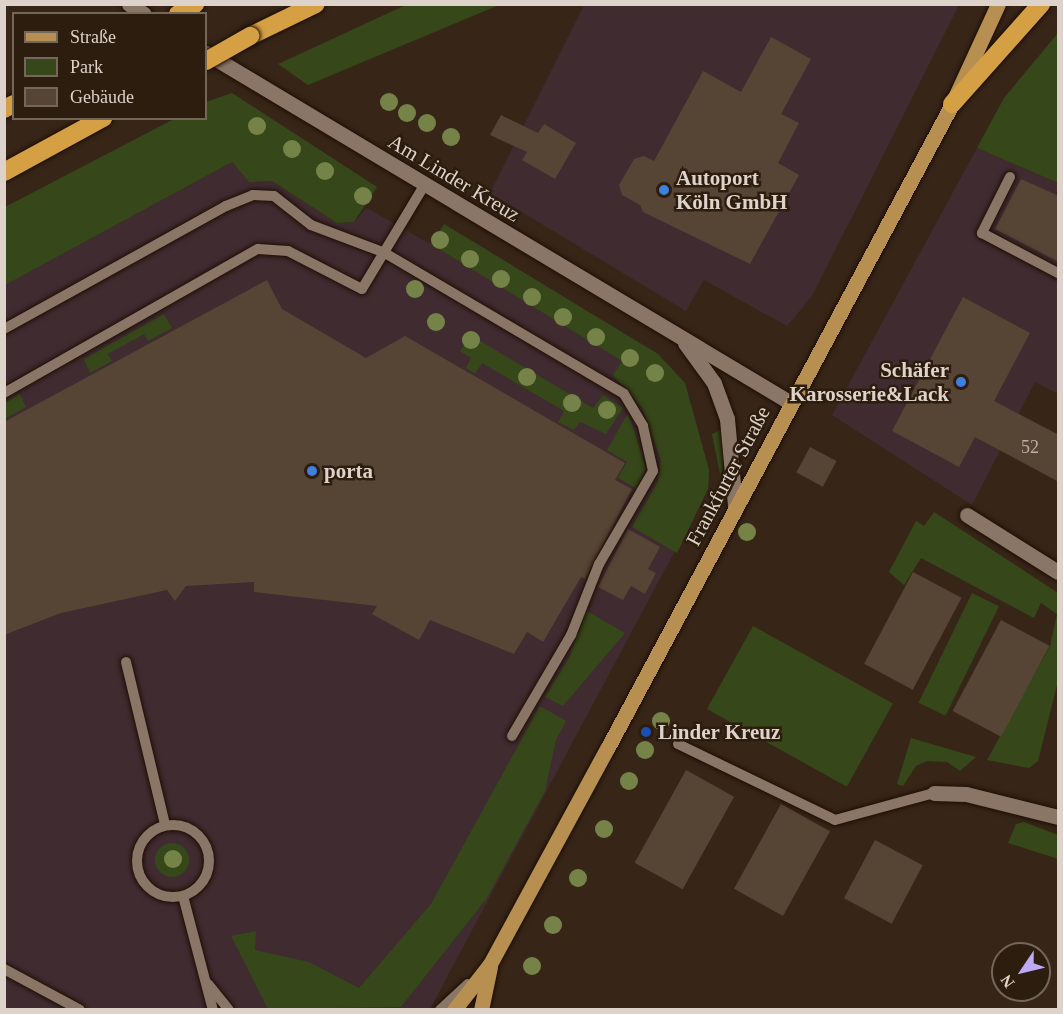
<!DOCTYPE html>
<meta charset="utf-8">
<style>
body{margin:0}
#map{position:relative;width:1063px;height:1014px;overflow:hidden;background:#372618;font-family:"Times New Roman",serif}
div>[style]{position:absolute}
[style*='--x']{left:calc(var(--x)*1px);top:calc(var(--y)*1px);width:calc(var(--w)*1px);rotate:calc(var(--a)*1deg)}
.commercial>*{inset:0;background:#3f2b30}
.green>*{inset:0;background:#36471a;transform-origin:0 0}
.round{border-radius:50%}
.building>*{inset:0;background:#564435;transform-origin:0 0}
.roads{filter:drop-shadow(0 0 2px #1e0f03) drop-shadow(0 0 2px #1e0f03)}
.service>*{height:10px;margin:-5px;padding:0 5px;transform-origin:5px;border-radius:5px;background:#8a7666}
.service>.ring{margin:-5px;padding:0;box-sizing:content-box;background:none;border:10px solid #8a7666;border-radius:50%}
.minor>*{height:15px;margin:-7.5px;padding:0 7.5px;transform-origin:7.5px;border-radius:7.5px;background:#8a7666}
.primary>*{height:15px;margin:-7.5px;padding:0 7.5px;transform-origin:7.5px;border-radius:7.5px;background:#b78f51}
.motorway>*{height:18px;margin:-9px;padding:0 9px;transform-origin:9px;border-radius:9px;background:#d5a043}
.bridges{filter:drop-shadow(0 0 2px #1e0f03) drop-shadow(0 0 2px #1e0f03)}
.motorway-bridge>*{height:18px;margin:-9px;padding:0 9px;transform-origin:9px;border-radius:9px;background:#d5a043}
.trees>*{width:18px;height:18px;margin:-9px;border-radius:50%;background:#768348}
.dots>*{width:16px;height:16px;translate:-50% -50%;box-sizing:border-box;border:3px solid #2d1d0f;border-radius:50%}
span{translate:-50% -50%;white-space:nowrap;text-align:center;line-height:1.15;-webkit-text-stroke:5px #2d1d0f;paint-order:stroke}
.number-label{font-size:18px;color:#bcafa5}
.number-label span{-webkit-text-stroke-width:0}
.street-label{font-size:21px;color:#ded3ca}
.poi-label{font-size:21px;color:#ded3ca;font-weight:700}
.left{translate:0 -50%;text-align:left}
.right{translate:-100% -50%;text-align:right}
.frame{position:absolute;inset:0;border:6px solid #ded3ca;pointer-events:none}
.legend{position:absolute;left:12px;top:12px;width:195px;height:108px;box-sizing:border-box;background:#2d1d0f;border:2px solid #74665a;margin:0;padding:8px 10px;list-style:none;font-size:18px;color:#ded3ca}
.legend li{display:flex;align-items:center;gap:12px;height:30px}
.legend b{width:30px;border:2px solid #74665a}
.north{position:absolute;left:991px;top:942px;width:60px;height:60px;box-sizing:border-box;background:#2d1d0f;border:2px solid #74665a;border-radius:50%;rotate:235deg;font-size:16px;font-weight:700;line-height:24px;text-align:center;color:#ded3ca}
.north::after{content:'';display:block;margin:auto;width:21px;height:27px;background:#bea9f5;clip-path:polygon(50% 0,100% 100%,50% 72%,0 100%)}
</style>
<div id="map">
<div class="commercial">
<div style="clip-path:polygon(584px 5px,959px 5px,812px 296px,787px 326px,704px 280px,686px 311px,490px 193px)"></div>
<div style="clip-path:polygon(977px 148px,1058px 183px,1058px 394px,1035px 382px,972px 505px,832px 415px)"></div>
<div style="clip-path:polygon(232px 162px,249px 182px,272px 181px,337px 223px,354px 222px,367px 208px,430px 244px,444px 224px,658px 354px,685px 383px,709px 470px,708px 489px,430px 1009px,5px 1009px,4px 285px)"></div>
</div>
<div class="green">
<div style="clip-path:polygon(408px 4px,499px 5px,308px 85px,278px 64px)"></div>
<div style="clip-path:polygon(1058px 33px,1058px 183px,977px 148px,1004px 98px)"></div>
<div style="clip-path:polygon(232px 93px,377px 187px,354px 222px,337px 223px,272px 181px,249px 182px,232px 162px,5px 285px,5px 207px,174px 119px,206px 118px,206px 102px)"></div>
<div style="clip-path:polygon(444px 224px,658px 354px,685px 383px,709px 470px,708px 489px,677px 553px,632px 527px,658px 482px,661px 460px,642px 407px,613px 375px,622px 361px,431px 244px)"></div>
<div style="clip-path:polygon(164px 314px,172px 328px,148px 341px,144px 334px,108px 354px,112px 361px,90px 373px,84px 359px)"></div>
<div style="clip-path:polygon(470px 335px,593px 408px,603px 395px,623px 408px,606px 434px,580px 422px,574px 430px,558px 422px,564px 411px,482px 363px,475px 374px,466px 368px,471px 358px,460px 351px)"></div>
<div style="clip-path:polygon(20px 394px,26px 407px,5px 419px,5px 403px)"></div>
<div style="clip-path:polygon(628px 413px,646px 468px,637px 489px,618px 478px,627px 462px,607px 450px)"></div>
<div style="clip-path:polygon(722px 429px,725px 455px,721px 479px,712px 434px)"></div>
<div style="clip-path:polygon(934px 512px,1058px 593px,1058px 681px,1038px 761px,1029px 768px,987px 760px,1050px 646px,1057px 614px,1041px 603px,1034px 618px,921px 558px,904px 585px,889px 572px,916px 521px,924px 526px)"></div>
<div style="left:972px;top:593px;width:30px;height:122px;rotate:26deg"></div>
<div style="clip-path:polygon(585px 610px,625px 633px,563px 706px,545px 697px,570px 656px)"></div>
<div style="left:753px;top:626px;width:160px;height:95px;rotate:29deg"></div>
<div style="clip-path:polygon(540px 706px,566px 721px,556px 740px,545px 791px,487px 898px,401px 1007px,268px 1009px,231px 936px,256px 931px,255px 950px,309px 962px,359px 988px,431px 904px)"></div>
<div style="clip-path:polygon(911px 738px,976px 757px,960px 771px,947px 762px,927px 761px,916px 766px,903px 786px,897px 784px)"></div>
<div style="clip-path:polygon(1024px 822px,1058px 835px,1058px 859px,1008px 843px,1016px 824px)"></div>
<div class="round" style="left:155px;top:843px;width:34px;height:34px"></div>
</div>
<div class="building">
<div style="clip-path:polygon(771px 37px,811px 59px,781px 114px,799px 123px,778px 163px,799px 175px,750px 264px,643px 212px,640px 205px,622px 195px,619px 185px,634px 159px,644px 156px,654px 161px,703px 71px,741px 92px)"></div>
<div style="clip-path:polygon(501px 115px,538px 133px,544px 124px,576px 143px,555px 179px,522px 160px,527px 152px,490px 135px)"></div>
<div style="clip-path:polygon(1021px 179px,1059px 196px,1059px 262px,995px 229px)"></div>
<div style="clip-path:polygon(267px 280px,282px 309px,366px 358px,405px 336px,625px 463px,615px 480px,632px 489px,585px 579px,581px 577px,543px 642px,527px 632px,514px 654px,430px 620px,419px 640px,372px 614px,377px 606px,254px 592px,254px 582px,186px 586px,175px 601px,167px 590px,61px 613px,4px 635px,4px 422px)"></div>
<div style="clip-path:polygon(963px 297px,1030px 333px,994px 401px,1059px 435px,1059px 482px,975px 437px,959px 467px,892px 431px)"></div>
<div style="left:810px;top:447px;width:30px;height:29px;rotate:28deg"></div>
<div style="clip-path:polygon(628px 529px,660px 547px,648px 569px,656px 573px,645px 594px,631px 586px,623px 600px,598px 587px)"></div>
<div style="left:913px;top:572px;width:55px;height:104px;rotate:28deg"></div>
<div style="left:1001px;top:620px;width:55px;height:103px;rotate:28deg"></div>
<div style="left:686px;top:770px;width:55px;height:106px;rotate:29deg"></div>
<div style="left:781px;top:804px;width:56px;height:97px;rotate:29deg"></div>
<div style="left:875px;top:840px;width:54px;height:66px;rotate:28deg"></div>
</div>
<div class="roads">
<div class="service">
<div style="--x:1010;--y:177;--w:63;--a:116.6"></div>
<div style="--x:982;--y:233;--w:86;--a:27.8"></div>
<div style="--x:4;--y:329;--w:254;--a:-29"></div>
<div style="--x:226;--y:206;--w:29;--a:-22"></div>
<div style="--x:253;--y:195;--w:21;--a:3"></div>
<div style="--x:274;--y:196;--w:47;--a:38.1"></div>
<div style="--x:311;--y:225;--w:79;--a:20.7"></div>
<div style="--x:385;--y:253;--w:277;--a:30.5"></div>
<div style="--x:624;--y:394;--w:37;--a:59"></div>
<div style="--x:643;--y:426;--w:46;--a:77.5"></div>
<div style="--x:653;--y:471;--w:108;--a:120.1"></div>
<div style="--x:599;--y:564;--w:76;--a:111.5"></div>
<div style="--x:571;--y:635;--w:117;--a:120.3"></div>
<div style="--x:4;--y:393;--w:292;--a:-29.6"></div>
<div style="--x:258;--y:249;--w:30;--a:4"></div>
<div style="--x:288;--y:251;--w:83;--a:27.2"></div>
<div style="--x:362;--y:289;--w:122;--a:-59"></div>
<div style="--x:126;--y:662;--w:168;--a:76.5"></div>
<div style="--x:678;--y:744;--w:174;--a:25.8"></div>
<div style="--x:835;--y:820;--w:103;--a:-15.3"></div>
<div class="ring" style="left:137px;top:825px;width:62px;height:62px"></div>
<div style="--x:183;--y:896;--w:118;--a:75.3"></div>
<div style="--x:4;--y:969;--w:86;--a:28.3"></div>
<div style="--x:208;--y:984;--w:33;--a:51"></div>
<div style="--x:440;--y:1010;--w:38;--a:-43"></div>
</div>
<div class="minor">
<div style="--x:129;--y:4;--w:18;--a:34"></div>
<div style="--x:206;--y:53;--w:682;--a:30.89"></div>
<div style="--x:685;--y:343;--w:49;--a:54.1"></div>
<div style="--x:714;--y:383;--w:38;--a:70"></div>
<div style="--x:727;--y:419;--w:87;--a:84.7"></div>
<div style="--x:967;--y:515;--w:107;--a:32.1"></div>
<div style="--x:934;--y:793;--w:32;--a:2"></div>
<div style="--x:966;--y:794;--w:95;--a:14"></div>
</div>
<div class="primary">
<div style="--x:454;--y:1010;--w:58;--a:-52"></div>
<div style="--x:490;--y:964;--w:247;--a:-61.5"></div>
<div style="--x:608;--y:747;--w:729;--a:-61.85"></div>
<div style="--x:952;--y:104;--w:110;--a:-65.3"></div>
<div style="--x:481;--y:1010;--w:44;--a:-78.2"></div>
</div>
<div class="motorway">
<div style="--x:178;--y:14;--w:20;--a:-30"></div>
<div style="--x:250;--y:36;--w:73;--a:-25.9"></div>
<div style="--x:952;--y:104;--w:134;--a:-48.3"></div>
<div style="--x:4;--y:109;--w:11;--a:-27"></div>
<div style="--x:4;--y:172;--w:113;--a:-28.6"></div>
</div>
</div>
<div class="bridges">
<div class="motorway-bridge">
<div style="--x:206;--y:61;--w:51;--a:-29.6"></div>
</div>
</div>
<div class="trees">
<div style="left:389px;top:102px"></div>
<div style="left:407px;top:113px"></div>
<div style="left:427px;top:123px"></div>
<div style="left:257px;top:126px"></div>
<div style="left:451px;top:137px"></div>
<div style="left:292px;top:149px"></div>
<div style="left:325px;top:171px"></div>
<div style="left:363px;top:196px"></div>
<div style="left:440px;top:240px"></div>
<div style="left:470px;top:259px"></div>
<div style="left:501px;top:279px"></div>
<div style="left:415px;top:289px"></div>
<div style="left:532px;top:297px"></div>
<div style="left:563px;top:317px"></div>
<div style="left:436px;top:322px"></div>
<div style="left:596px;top:337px"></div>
<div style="left:471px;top:340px"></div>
<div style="left:630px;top:358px"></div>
<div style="left:655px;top:373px"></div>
<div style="left:527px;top:377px"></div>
<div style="left:572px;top:403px"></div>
<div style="left:607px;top:410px"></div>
<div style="left:747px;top:532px"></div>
<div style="left:661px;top:721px"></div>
<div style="left:645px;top:750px"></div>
<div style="left:629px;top:781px"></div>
<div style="left:604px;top:829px"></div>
<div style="left:173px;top:859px"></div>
<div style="left:578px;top:878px"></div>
<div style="left:553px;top:925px"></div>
<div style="left:532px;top:966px"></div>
</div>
<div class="dots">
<div style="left:664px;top:190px;background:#3f7fe0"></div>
<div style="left:961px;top:382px;background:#3f7fe0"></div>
<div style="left:312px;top:471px;background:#3f7fe0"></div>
<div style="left:646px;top:732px;background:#1a4fb4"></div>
</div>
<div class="number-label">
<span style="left:1030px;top:447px">52</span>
</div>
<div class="street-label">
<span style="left:454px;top:178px;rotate:31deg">Am Linder Kreuz</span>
<span style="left:728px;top:476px;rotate:-62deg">Frankfurter Straße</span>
</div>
<div class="poi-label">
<span class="left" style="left:676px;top:190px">Autoport<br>Köln GmbH</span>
<span class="right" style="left:949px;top:382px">Schäfer<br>Karosserie&amp;Lack</span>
<span class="left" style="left:324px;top:471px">porta</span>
<span class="left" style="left:658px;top:732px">Linder Kreuz</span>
</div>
<div class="frame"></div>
<ul class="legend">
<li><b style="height:8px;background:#b78f51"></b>Straße</li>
<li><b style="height:16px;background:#36471a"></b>Park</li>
<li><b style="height:16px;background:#564435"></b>Gebäude</li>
</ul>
<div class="north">N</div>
</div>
